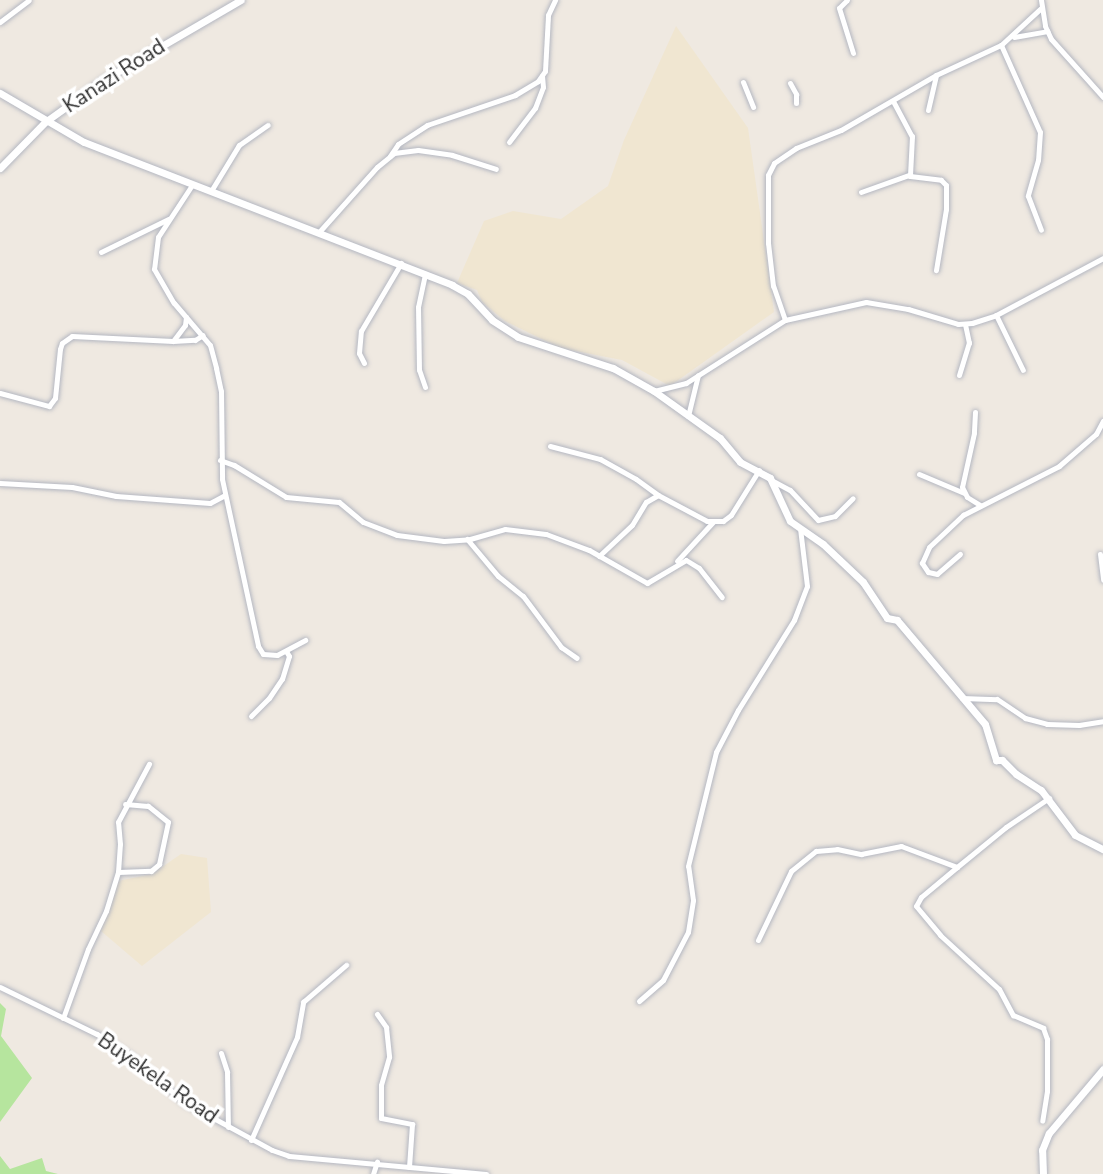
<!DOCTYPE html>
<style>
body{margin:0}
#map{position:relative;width:1103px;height:1174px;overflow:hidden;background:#efe9e1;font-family:"Nunito Sans",sans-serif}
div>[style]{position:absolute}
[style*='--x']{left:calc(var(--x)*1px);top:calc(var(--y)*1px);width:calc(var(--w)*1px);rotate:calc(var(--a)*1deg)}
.education>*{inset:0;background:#f0e6d1}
.green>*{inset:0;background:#b6e59e}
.roads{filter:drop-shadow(0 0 2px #b4b7c1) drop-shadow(0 0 2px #b4b7c1)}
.street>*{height:5px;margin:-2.5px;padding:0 2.5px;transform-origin:2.5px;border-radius:2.5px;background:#fff}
.secondary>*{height:7px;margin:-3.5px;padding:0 3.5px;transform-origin:3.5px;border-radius:3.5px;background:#fff}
span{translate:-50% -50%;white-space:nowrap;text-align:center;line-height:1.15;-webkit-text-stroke:7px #fff;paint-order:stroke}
.street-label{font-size:21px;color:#2e2e2e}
</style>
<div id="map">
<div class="education">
<div style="clip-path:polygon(676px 26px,748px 128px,774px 312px,670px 386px,622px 360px,560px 348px,505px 321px,482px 302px,477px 290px,457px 283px,484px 221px,513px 211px,561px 219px,608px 186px,624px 140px)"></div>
<div style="clip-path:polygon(181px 854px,207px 858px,211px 912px,142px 966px,101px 931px,118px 881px,152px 874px)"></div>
</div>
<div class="green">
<div style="clip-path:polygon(0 1003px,6px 1009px,1px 1036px,32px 1078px,0 1122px)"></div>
<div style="clip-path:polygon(0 1156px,10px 1169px,42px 1158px,46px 1171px,58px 1174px,0 1174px)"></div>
</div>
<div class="roads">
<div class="street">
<div style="--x:847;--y:0;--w:11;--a:135"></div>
<div style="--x:839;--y:8;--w:47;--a:72.7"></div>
<div style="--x:1041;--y:0;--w:26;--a:81"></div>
<div style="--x:1045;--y:26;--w:14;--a:65"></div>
<div style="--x:1051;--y:39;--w:78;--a:48.1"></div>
<div style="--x:0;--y:22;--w:36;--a:-37"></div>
<div style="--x:1014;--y:37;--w:34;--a:-10"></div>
<div style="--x:1001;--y:45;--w:95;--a:65.9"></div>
<div style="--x:1040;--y:132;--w:28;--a:94"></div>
<div style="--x:1038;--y:160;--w:37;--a:106"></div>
<div style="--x:1028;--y:196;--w:36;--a:69"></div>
<div style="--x:743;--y:82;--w:27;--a:68"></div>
<div style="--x:790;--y:83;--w:13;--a:61"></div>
<div style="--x:796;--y:94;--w:9;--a:90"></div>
<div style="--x:893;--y:101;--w:40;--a:62"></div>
<div style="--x:912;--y:136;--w:40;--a:92.9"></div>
<div style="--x:910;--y:176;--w:31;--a:7"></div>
<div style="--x:941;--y:180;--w:7;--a:45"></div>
<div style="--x:946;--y:185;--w:24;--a:90"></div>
<div style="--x:946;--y:209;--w:62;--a:99.3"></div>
<div style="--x:928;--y:110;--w:36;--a:-77"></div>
<div style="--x:509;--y:142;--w:43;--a:-52.6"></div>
<div style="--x:535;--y:108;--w:22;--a:-69"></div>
<div style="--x:543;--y:87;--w:11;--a:-95"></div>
<div style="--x:390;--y:156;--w:14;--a:-56"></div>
<div style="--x:398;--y:144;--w:35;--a:-33"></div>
<div style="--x:427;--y:125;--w:93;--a:-18.8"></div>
<div style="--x:515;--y:95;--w:27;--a:-31"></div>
<div style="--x:538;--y:81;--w:12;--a:-55"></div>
<div style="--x:545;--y:71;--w:56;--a:-86.9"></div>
<div style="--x:548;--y:15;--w:17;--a:-65"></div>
<div style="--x:192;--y:185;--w:62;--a:123.2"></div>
<div style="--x:158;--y:237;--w:32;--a:97"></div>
<div style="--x:154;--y:269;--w:39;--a:60"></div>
<div style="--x:174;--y:303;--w:55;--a:49.4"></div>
<div style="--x:210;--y:345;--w:24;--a:75"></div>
<div style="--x:216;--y:368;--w:24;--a:78"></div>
<div style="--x:221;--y:391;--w:88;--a:89.3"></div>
<div style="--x:222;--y:479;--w:171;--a:77.8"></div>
<div style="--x:258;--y:646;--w:9;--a:58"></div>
<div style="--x:263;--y:654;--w:14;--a:4"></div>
<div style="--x:277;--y:655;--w:32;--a:-28"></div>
<div style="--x:211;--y:191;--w:54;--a:-58.7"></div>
<div style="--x:239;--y:145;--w:35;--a:-35"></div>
<div style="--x:861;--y:192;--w:51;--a:-19.5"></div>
<div style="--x:319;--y:232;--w:87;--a:-48.3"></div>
<div style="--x:377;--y:167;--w:22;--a:-39"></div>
<div style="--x:394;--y:153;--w:24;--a:-7"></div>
<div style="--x:418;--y:150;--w:34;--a:8"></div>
<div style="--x:452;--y:155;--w:46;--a:17.7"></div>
<div style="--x:101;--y:252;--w:75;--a:-26.2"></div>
<div style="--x:996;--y:315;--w:61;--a:63.9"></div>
<div style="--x:785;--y:320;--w:36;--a:-109"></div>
<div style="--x:773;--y:286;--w:43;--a:-96.6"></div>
<div style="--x:768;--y:243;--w:68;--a:-90"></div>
<div style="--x:768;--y:175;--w:13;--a:-63"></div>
<div style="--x:774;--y:163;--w:27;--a:-34"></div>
<div style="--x:796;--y:148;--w:48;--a:-21.8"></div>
<div style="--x:841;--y:130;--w:110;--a:-30.1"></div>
<div style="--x:936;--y:75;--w:72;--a:-24.8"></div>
<div style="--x:1001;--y:45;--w:54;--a:-42.8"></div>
<div style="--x:173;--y:341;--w:20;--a:-53"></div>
<div style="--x:185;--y:325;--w:8;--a:-83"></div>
<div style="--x:364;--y:363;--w:11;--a:-117"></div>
<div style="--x:359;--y:353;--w:22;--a:-85"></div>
<div style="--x:361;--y:331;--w:79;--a:-59.5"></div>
<div style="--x:959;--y:375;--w:34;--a:-73"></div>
<div style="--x:969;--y:343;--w:19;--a:-102"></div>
<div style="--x:425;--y:387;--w:18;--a:-109"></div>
<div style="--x:419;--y:370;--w:63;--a:-90.9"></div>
<div style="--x:418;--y:307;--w:34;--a:-78"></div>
<div style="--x:654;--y:391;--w:33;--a:-14"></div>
<div style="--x:686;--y:383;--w:117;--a:-32.5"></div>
<div style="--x:785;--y:320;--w:83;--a:-12.5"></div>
<div style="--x:866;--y:302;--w:43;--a:9.5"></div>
<div style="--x:908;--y:309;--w:52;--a:16.7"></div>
<div style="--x:958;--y:324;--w:14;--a:-4"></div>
<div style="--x:972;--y:323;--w:25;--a:-18"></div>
<div style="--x:996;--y:315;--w:121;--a:-28"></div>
<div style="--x:0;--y:393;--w:51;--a:14.9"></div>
<div style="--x:49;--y:406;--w:10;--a:-53"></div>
<div style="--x:55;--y:398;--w:49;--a:-84.2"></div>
<div style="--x:60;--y:349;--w:6;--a:-72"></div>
<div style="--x:62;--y:343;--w:12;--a:-35"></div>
<div style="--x:72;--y:336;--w:101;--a:2.8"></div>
<div style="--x:173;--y:341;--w:22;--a:-3"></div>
<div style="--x:195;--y:340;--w:9;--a:-32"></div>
<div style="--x:975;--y:412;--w:21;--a:93"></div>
<div style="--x:974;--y:433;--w:55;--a:102.5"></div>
<div style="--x:962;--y:487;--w:11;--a:63"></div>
<div style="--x:967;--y:497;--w:15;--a:32"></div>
<div style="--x:688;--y:416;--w:42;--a:-76.3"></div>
<div style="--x:550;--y:446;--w:52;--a:14.6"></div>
<div style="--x:600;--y:459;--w:41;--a:29.1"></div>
<div style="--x:636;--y:479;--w:27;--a:36"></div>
<div style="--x:220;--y:460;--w:15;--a:20"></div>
<div style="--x:234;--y:465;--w:61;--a:31.6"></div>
<div style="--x:286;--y:497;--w:53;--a:5.4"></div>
<div style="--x:339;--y:502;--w:31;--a:40"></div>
<div style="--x:363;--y:522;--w:36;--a:21"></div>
<div style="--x:397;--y:535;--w:47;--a:7.3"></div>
<div style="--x:444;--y:541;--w:26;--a:-4"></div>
<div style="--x:470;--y:539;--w:36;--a:-16"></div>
<div style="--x:505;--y:529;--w:41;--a:7"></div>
<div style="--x:546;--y:534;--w:46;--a:20.4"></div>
<div style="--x:589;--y:550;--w:67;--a:29.6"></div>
<div style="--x:647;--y:583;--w:45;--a:-30.5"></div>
<div style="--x:686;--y:560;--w:15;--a:32"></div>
<div style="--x:699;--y:568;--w:37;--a:52"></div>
<div style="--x:919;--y:474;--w:49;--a:22.9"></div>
<div style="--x:773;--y:481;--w:19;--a:28"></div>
<div style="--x:790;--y:490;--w:41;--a:47"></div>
<div style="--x:818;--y:520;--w:17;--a:-13"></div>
<div style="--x:835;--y:516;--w:25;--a:-45"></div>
<div style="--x:0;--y:483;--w:72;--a:3.2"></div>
<div style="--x:72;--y:487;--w:45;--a:11.6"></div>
<div style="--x:116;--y:496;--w:94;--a:4.3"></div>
<div style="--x:210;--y:503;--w:17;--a:-28"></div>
<div style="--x:467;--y:539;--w:48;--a:50"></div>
<div style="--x:498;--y:576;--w:32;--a:39"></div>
<div style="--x:523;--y:596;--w:64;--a:53.3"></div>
<div style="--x:561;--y:647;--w:19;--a:35"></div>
<div style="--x:960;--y:554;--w:30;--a:139"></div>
<div style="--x:937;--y:574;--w:9;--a:-167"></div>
<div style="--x:928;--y:572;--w:11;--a:-124"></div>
<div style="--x:922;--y:563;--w:17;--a:-66"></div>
<div style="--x:929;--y:547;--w:47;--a:-43.3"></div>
<div style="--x:963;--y:515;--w:108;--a:-27"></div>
<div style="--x:1059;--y:466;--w:49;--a:-40.9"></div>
<div style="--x:1096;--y:434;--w:15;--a:-62"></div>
<div style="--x:1100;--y:554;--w:26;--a:83"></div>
<div style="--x:599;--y:556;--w:45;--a:-43.2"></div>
<div style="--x:632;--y:525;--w:27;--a:-59"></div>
<div style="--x:646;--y:502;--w:14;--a:-30"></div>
<div style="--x:658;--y:495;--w:55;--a:28"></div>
<div style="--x:707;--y:521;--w:16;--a:0"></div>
<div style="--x:723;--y:521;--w:10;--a:-37"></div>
<div style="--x:731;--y:515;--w:53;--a:-58.1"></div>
<div style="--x:677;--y:561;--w:53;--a:-47.3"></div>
<div style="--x:962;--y:698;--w:35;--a:2"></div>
<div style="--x:997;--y:699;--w:34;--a:34"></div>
<div style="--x:1025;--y:718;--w:23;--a:15"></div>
<div style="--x:1047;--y:724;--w:32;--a:2"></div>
<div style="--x:1079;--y:725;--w:24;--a:-9"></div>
<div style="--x:251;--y:716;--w:25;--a:-45"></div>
<div style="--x:269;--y:698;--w:23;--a:-56"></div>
<div style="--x:282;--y:679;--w:24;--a:-73"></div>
<div style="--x:289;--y:656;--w:6;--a:-121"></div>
<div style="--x:957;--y:867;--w:47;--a:140.2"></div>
<div style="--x:921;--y:897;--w:10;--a:119"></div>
<div style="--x:916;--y:906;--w:38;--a:50"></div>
<div style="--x:940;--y:935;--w:80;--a:42.5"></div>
<div style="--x:999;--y:989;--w:30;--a:62"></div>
<div style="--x:1013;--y:1015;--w:33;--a:23"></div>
<div style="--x:1043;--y:1028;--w:12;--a:70"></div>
<div style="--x:1047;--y:1039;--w:52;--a:90"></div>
<div style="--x:1047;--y:1091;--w:30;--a:99"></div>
<div style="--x:118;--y:872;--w:28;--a:-86"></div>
<div style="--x:120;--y:844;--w:22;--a:-95"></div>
<div style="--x:118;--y:822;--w:66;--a:-61.9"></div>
<div style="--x:758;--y:940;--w:76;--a:-64.4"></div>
<div style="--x:791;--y:871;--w:32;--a:-39"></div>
<div style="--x:816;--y:851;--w:21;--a:-5"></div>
<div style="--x:837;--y:849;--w:25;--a:12"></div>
<div style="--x:861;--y:854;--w:41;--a:-11.3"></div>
<div style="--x:901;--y:846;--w:60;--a:20.6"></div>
<div style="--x:957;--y:867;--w:63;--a:-39.2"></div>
<div style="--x:1006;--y:827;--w:52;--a:-34"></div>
<div style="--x:0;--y:987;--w:108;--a:25.9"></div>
<div style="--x:97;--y:1034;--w:42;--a:33.3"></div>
<div style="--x:132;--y:1057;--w:69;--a:40.9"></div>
<div style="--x:184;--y:1102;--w:100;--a:28.6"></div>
<div style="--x:272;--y:1150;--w:18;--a:19"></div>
<div style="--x:289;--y:1156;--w:198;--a:5.2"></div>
<div style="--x:639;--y:1001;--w:32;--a:-41"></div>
<div style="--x:663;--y:980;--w:54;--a:-62.5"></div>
<div style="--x:688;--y:932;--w:32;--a:-81"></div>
<div style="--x:693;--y:900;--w:34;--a:-98"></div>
<div style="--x:688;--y:866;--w:117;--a:-76.2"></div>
<div style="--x:716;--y:752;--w:47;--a:-62.4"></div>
<div style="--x:738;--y:710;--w:106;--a:-58.1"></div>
<div style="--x:794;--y:620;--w:36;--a:-69"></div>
<div style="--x:807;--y:586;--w:58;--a:-96.9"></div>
<div style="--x:377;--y:1014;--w:16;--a:55"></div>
<div style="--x:386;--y:1027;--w:30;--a:84"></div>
<div style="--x:389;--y:1057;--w:29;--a:106"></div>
<div style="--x:381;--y:1085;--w:33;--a:90"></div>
<div style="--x:381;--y:1118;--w:32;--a:11"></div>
<div style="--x:412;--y:1124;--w:43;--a:94"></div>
<div style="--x:63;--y:1018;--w:73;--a:-70.1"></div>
<div style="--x:88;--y:949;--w:42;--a:-64.7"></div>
<div style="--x:106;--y:911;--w:41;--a:-72.9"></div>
<div style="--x:118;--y:872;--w:33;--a:-2"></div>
<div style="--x:151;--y:871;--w:11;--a:-41"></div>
<div style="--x:159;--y:864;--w:43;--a:-77.9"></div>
<div style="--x:168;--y:822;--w:26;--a:-141"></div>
<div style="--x:148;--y:806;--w:23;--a:-175"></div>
<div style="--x:221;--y:1053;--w:20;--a:72"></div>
<div style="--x:227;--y:1072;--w:55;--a:89"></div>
<div style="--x:251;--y:1140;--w:113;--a:-65.9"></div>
<div style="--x:297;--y:1037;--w:36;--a:-80"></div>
<div style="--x:303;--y:1002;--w:57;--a:-40.7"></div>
<div style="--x:373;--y:1174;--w:13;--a:-72"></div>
</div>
<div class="secondary">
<div style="--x:0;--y:93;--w:97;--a:30.3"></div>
<div style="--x:84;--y:142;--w:395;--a:21.2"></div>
<div style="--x:452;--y:285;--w:18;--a:29"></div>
<div style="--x:468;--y:294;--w:35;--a:47"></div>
<div style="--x:492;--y:320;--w:31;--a:33"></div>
<div style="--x:518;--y:337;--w:100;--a:18.1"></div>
<div style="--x:613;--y:368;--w:47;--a:29.3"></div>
<div style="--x:654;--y:391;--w:81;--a:35.5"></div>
<div style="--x:720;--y:438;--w:31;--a:50"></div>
<div style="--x:740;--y:462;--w:34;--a:28"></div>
<div style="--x:770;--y:478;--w:47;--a:65.1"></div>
<div style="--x:790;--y:521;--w:40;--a:34.9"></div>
<div style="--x:823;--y:544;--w:55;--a:43.5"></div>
<div style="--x:863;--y:582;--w:43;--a:56.3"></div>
<div style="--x:887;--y:618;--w:10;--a:11"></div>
<div style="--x:897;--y:620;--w:136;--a:49.8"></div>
<div style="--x:985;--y:724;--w:38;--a:73"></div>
<div style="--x:996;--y:760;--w:6;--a:0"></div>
<div style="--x:1002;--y:760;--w:20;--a:45"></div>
<div style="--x:1016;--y:774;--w:30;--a:33"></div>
<div style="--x:1041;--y:790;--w:56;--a:52.9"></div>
<div style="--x:1075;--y:835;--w:31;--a:27"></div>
<div style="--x:0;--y:168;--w:64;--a:-45.6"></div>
<div style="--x:45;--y:122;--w:74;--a:-35.6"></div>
<div style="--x:105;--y:79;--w:157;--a:-30.2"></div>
<div style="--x:1043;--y:1174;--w:24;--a:-92"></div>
<div style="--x:1042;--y:1150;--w:18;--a:-68"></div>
<div style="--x:1049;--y:1133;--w:84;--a:-49.8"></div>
</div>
</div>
<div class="street-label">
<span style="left:114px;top:76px;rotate:-33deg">Kanazi Road</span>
<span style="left:158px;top:1078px;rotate:35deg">Buyekela Road</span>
</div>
</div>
